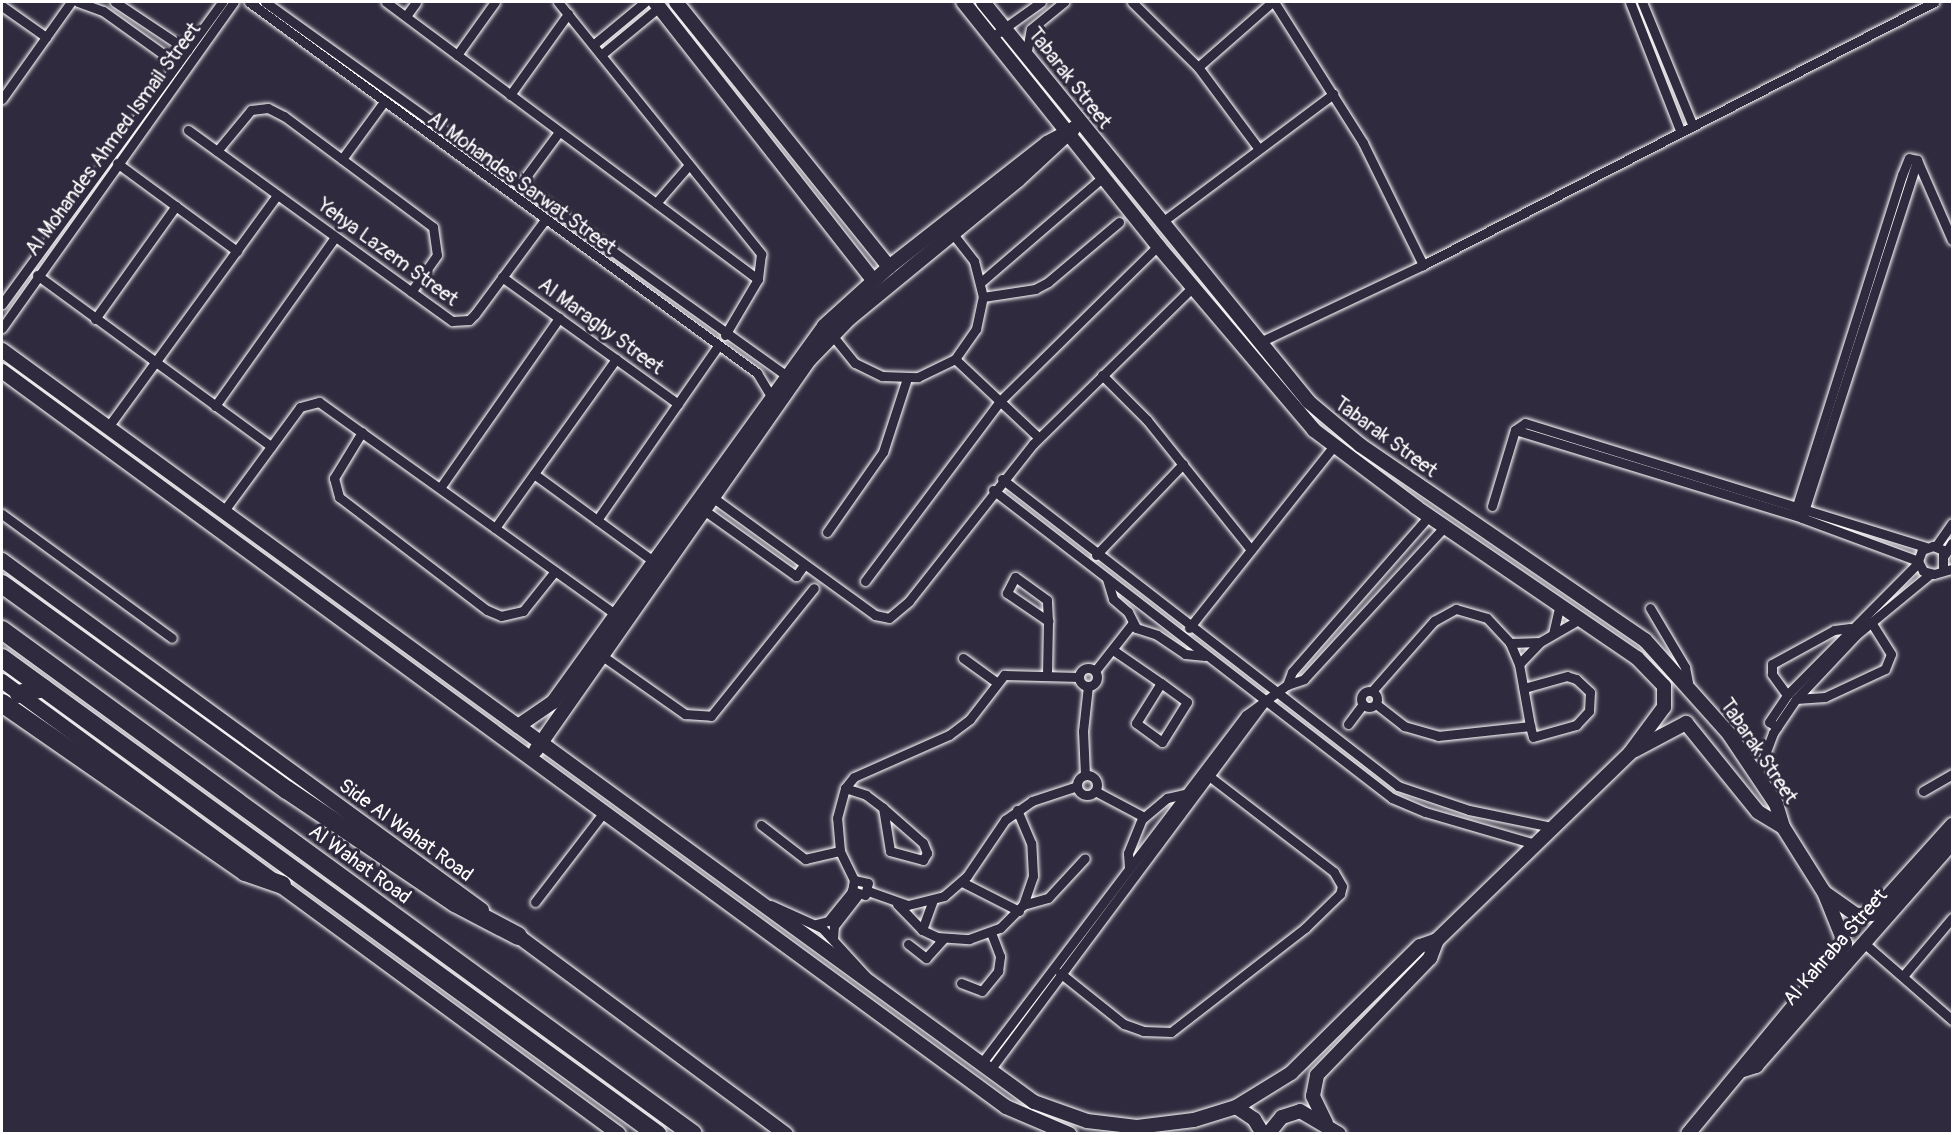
<!DOCTYPE html>
<style>
body{margin:0}
#map{position:relative;width:1954px;height:1135px;overflow:hidden;background:#2f2a3d;font-family:Pangolin,sans-serif}
div>[style]{position:absolute}
[style*='--x']{left:calc(var(--x)*1px);top:calc(var(--y)*1px);width:calc(var(--w)*1px);rotate:calc(var(--a)*1deg)}
.roads{filter:drop-shadow(0 0 2px #fff) drop-shadow(0 0 2px #fff)}
.street>*{height:9px;margin:-4.5px;padding:0 4.5px;transform-origin:4.5px;border-radius:4.5px;background:#2f2a3d}
.street>.ring{margin:-4.5px;padding:0;box-sizing:content-box;background:none;border:9px solid #2f2a3d;border-radius:50%}
.secondary>*{height:14px;margin:-7px;padding:0 7px;transform-origin:7px;border-radius:7px;background:#2f2a3d}
.highway>*{height:18px;margin:-9px;padding:0 9px;transform-origin:9px;border-radius:9px;background:#2f2a3d}
span{translate:-50% -50%;white-space:nowrap;text-align:center;line-height:1.15;-webkit-text-stroke:6px #2f2a3d;paint-order:stroke}
.street-label{font-size:20px;color:#fff}
.frame{position:absolute;inset:0;border:3px solid #fff;pointer-events:none}
</style>
<div id="map">
<div class="roads">
<div class="street">
<div style="--x:78;--y:2;--w:27;--a:20"></div>
<div style="--x:103;--y:11;--w:91;--a:35.6"></div>
<div style="--x:115;--y:2;--w:87;--a:33.7"></div>
<div style="--x:249;--y:2;--w:629;--a:36.14"></div>
<div style="--x:757;--y:373;--w:26;--a:59"></div>
<div style="--x:265;--y:2;--w:647;--a:35.63"></div>
<div style="--x:386;--y:2;--w:464;--a:36.7"></div>
<div style="--x:558;--y:2;--w:324;--a:51.1"></div>
<div style="--x:761;--y:254;--w:25;--a:97"></div>
<div style="--x:758;--y:279;--w:65;--a:120.5"></div>
<div style="--x:1132;--y:2;--w:93;--a:44.6"></div>
<div style="--x:1198;--y:67;--w:102;--a:53.4"></div>
<div style="--x:1274;--y:2;--w:167;--a:57.7"></div>
<div style="--x:1363;--y:143;--w:136;--a:63.8"></div>
<div style="--x:1630;--y:2;--w:137;--a:68.7"></div>
<div style="--x:1642;--y:2;--w:132;--a:67.7"></div>
<div style="--x:2;--y:6;--w:54;--a:35.2"></div>
<div style="--x:406;--y:16;--w:17;--a:-54"></div>
<div style="--x:992;--y:37;--w:60;--a:-35.5"></div>
<div style="--x:593;--y:45;--w:67;--a:-39.6"></div>
<div style="--x:457;--y:55;--w:65;--a:-54.4"></div>
<div style="--x:601;--y:55;--w:75;--a:-39.6"></div>
<div style="--x:1026;--y:56;--w:27;--a:-80"></div>
<div style="--x:1031;--y:29;--w:43;--a:-39.3"></div>
<div style="--x:1198;--y:67;--w:98;--a:-41.3"></div>
<div style="--x:510;--y:95;--w:100;--a:-54.4"></div>
<div style="--x:2;--y:99;--w:119;--a:-54.6"></div>
<div style="--x:188;--y:130;--w:326;--a:35.9"></div>
<div style="--x:452;--y:321;--w:17;--a:-3"></div>
<div style="--x:469;--y:320;--w:8;--a:-45"></div>
<div style="--x:475;--y:314;--w:116;--a:-53.4"></div>
<div style="--x:217;--y:151;--w:53;--a:-50.3"></div>
<div style="--x:251;--y:110;--w:17;--a:-7"></div>
<div style="--x:268;--y:108;--w:18;--a:27"></div>
<div style="--x:284;--y:116;--w:186;--a:36.7"></div>
<div style="--x:433;--y:227;--w:28;--a:82"></div>
<div style="--x:437;--y:255;--w:45;--a:125.1"></div>
<div style="--x:342;--y:159;--w:69;--a:-53.8"></div>
<div style="--x:1917;--y:160;--w:87;--a:66.4"></div>
<div style="--x:117;--y:163;--w:149;--a:36.3"></div>
<div style="--x:519;--y:186;--w:67;--a:-53.5"></div>
<div style="--x:656;--y:203;--w:50;--a:-49"></div>
<div style="--x:1162;--y:222;--w:214;--a:-36.8"></div>
<div style="--x:37;--y:275;--w:290;--a:36.2"></div>
<div style="--x:502;--y:277;--w:217;--a:35.8"></div>
<div style="--x:981;--y:282;--w:160;--a:-40.7"></div>
<div style="--x:983;--y:297;--w:53;--a:-8.7"></div>
<div style="--x:1035;--y:289;--w:15;--a:-28"></div>
<div style="--x:1048;--y:282;--w:93;--a:-40.2"></div>
<div style="--x:2;--y:304;--w:374;--a:-53.9"></div>
<div style="--x:95;--y:319;--w:139;--a:-54.4"></div>
<div style="--x:2;--y:328;--w:400;--a:-54.6"></div>
<div style="--x:832;--y:335;--w:36;--a:51"></div>
<div style="--x:855;--y:363;--w:30;--a:26"></div>
<div style="--x:882;--y:376;--w:36;--a:2"></div>
<div style="--x:918;--y:377;--w:41;--a:-25.9"></div>
<div style="--x:955;--y:359;--w:37;--a:-55"></div>
<div style="--x:976;--y:329;--w:33;--a:-78"></div>
<div style="--x:983;--y:297;--w:37;--a:-104"></div>
<div style="--x:974;--y:261;--w:36;--a:-128"></div>
<div style="--x:1260;--y:342;--w:180;--a:-25.3"></div>
<div style="--x:1423;--y:265;--w:575;--a:-27.23"></div>
<div style="--x:955;--y:359;--w:115;--a:43.2"></div>
<div style="--x:1102;--y:375;--w:64;--a:45"></div>
<div style="--x:1147;--y:420;--w:166;--a:51.3"></div>
<div style="--x:215;--y:406;--w:207;--a:-54.6"></div>
<div style="--x:108;--y:427;--w:287;--a:-53.9"></div>
<div style="--x:1515;--y:430;--w:300;--a:17"></div>
<div style="--x:1802;--y:518;--w:124;--a:20.3"></div>
<div style="--x:362;--y:432;--w:54;--a:121.3"></div>
<div style="--x:334;--y:478;--w:20;--a:75"></div>
<div style="--x:339;--y:497;--w:186;--a:37.4"></div>
<div style="--x:487;--y:610;--w:15;--a:23"></div>
<div style="--x:501;--y:616;--w:23;--a:-13"></div>
<div style="--x:523;--y:611;--w:51;--a:-51.3"></div>
<div style="--x:534;--y:474;--w:146;--a:36.1"></div>
<div style="--x:1002;--y:479;--w:501;--a:37.78"></div>
<div style="--x:1398;--y:786;--w:75;--a:18.7"></div>
<div style="--x:1469;--y:810;--w:85;--a:11.6"></div>
<div style="--x:440;--y:488;--w:208;--a:-55"></div>
<div style="--x:993;--y:490;--w:504;--a:37.67"></div>
<div style="--x:1392;--y:798;--w:36;--a:23"></div>
<div style="--x:1425;--y:812;--w:115;--a:16.2"></div>
<div style="--x:708;--y:494;--w:206;--a:35.9"></div>
<div style="--x:875;--y:615;--w:14;--a:12"></div>
<div style="--x:889;--y:618;--w:26;--a:-40"></div>
<div style="--x:909;--y:601;--w:200;--a:-51.7"></div>
<div style="--x:1033;--y:444;--w:224;--a:-44.5"></div>
<div style="--x:1492;--y:506;--w:79;--a:-73.2"></div>
<div style="--x:1515;--y:430;--w:12;--a:-35"></div>
<div style="--x:1525;--y:423;--w:419;--a:17.2"></div>
<div style="--x:701;--y:508;--w:117;--a:35.6"></div>
<div style="--x:796;--y:576;--w:14;--a:-54"></div>
<div style="--x:223;--y:512;--w:130;--a:-53.7"></div>
<div style="--x:300;--y:407;--w:20;--a:-15"></div>
<div style="--x:319;--y:402;--w:363;--a:35.6"></div>
<div style="--x:1795;--y:512;--w:354;--a:-72.4"></div>
<div style="--x:1902;--y:175;--w:18;--a:-68"></div>
<div style="--x:1909;--y:158;--w:8;--a:14"></div>
<div style="--x:2;--y:514;--w:210;--a:36.1"></div>
<div style="--x:1803;--y:514;--w:372;--a:-72.1"></div>
<div style="--x:1429;--y:516;--w:208;--a:131.3"></div>
<div style="--x:1292;--y:672;--w:14;--a:111"></div>
<div style="--x:1287;--y:685;--w:18;--a:-19"></div>
<div style="--x:1304;--y:679;--w:208;--a:-47.3"></div>
<div style="--x:597;--y:520;--w:212;--a:-55.2"></div>
<div style="--x:495;--y:528;--w:208;--a:-54.4"></div>
<div style="--x:827;--y:532;--w:98;--a:-55"></div>
<div style="--x:883;--y:452;--w:78;--a:-72"></div>
<div style="--x:1936;--y:546;--w:28;--a:-55"></div>
<div style="--x:1945;--y:554;--w:13;--a:-58"></div>
<div style="--x:1096;--y:555;--w:126;--a:-46.3"></div>
<div style="--x:1943;--y:570;--w:20;--a:-90"></div>
<div style="--x:1943;--y:550;--w:11;--a:-158"></div>
<div style="--x:1933;--y:546;--w:12;--a:160"></div>
<div style="--x:1922;--y:550;--w:12;--a:110"></div>
<div style="--x:1918;--y:561;--w:11;--a:63"></div>
<div style="--x:1923;--y:571;--w:11;--a:15"></div>
<div style="--x:1934;--y:574;--w:19;--a:-16"></div>
<div style="--x:1107;--y:579;--w:21;--a:73"></div>
<div style="--x:1113;--y:599;--w:20;--a:41"></div>
<div style="--x:1128;--y:612;--w:18;--a:63"></div>
<div style="--x:1136;--y:628;--w:22;--a:18"></div>
<div style="--x:1157;--y:635;--w:34;--a:34"></div>
<div style="--x:1185;--y:654;--w:20;--a:6"></div>
<div style="--x:865;--y:581;--w:225;--a:-53.1"></div>
<div style="--x:1000;--y:401;--w:221;--a:-44.5"></div>
<div style="--x:1650;--y:608;--w:69;--a:59.3"></div>
<div style="--x:1685;--y:667;--w:16;--a:79"></div>
<div style="--x:1189;--y:628;--w:233;--a:-51.5"></div>
<div style="--x:1553;--y:634;--w:32;--a:-77"></div>
<div style="--x:1510;--y:643;--w:30;--a:-2"></div>
<div style="--x:1113;--y:650;--w:58;--a:34.5"></div>
<div style="--x:1161;--y:683;--w:32;--a:36"></div>
<div style="--x:1187;--y:702;--w:47;--a:122"></div>
<div style="--x:1162;--y:742;--w:32;--a:-144"></div>
<div style="--x:1136;--y:723;--w:47;--a:-58"></div>
<div style="--x:601;--y:655;--w:103;--a:35.1"></div>
<div style="--x:685;--y:714;--w:26;--a:4"></div>
<div style="--x:711;--y:716;--w:164;--a:-51.2"></div>
<div style="--x:963;--y:658;--w:39;--a:36"></div>
<div style="--x:1519;--y:664;--w:30;--a:-46"></div>
<div style="--x:1540;--y:642;--w:46;--a:-29.9"></div>
<div class="ring" style="left:1079px;top:668px;width:9px;height:9px"></div>
<div style="--x:1095;--y:671;--w:60;--a:-51.8"></div>
<div style="--x:1047;--y:674;--w:53;--a:-88.9"></div>
<div style="--x:1048;--y:621;--w:21;--a:-93"></div>
<div style="--x:1047;--y:600;--w:39;--a:-144"></div>
<div style="--x:1015;--y:577;--w:18;--a:117"></div>
<div style="--x:1007;--y:593;--w:50;--a:34.3"></div>
<div style="--x:1372;--y:691;--w:94;--a:-48.5"></div>
<div style="--x:1434;--y:621;--w:25;--a:-29"></div>
<div style="--x:1456;--y:609;--w:32;--a:16"></div>
<div style="--x:1487;--y:618;--w:34;--a:47"></div>
<div style="--x:1510;--y:643;--w:23;--a:67"></div>
<div style="--x:1519;--y:664;--w:63;--a:79.9"></div>
<div style="--x:1530;--y:726;--w:11;--a:75"></div>
<div style="--x:1533;--y:737;--w:45;--a:-15.6"></div>
<div style="--x:1576;--y:725;--w:19;--a:-47"></div>
<div style="--x:1589;--y:711;--w:19;--a:-87"></div>
<div style="--x:1590;--y:692;--w:19;--a:-137"></div>
<div style="--x:1576;--y:679;--w:9;--a:-162"></div>
<div style="--x:1567;--y:676;--w:45;--a:164.4"></div>
<div class="ring" style="left:1361px;top:691px;width:7px;height:7px"></div>
<div style="--x:1787;--y:695;--w:26;--a:-126"></div>
<div style="--x:1772;--y:674;--w:10;--a:-90"></div>
<div style="--x:1772;--y:664;--w:71;--a:-28.7"></div>
<div style="--x:1834;--y:630;--w:16;--a:-7"></div>
<div style="--x:1796;--y:699;--w:29;--a:-4"></div>
<div style="--x:1825;--y:697;--w:66;--a:-25"></div>
<div style="--x:1885;--y:669;--w:16;--a:-68"></div>
<div style="--x:1891;--y:654;--w:38;--a:-122"></div>
<div style="--x:1376;--y:704;--w:36;--a:38"></div>
<div style="--x:1404;--y:726;--w:35;--a:16"></div>
<div style="--x:1438;--y:736;--w:93;--a:-6.2"></div>
<div style="--x:1348;--y:724;--w:25;--a:-53"></div>
<div style="--x:1777;--y:727;--w:9;--a:-148"></div>
<div style="--x:1769;--y:722;--w:32;--a:-56"></div>
<div style="--x:1787;--y:695;--w:186;--a:-45.2"></div>
<div style="--x:1085;--y:775;--w:44;--a:-92.6"></div>
<div style="--x:1083;--y:731;--w:45;--a:-83.7"></div>
<div class="ring" style="left:1077px;top:775px;width:11px;height:11px"></div>
<div style="--x:1757;--y:776;--w:46;--a:-69.6"></div>
<div style="--x:1773;--y:733;--w:41;--a:-55.9"></div>
<div style="--x:1796;--y:699;--w:88;--a:-46.8"></div>
<div style="--x:1856;--y:635;--w:96;--a:-39.5"></div>
<div style="--x:845;--y:788;--w:22;--a:18"></div>
<div style="--x:866;--y:795;--w:21;--a:37"></div>
<div style="--x:883;--y:808;--w:53;--a:41.2"></div>
<div style="--x:923;--y:843;--w:11;--a:68"></div>
<div style="--x:927;--y:853;--w:8;--a:120"></div>
<div style="--x:923;--y:860;--w:34;--a:-165"></div>
<div style="--x:890;--y:851;--w:44;--a:-99.2"></div>
<div style="--x:1095;--y:791;--w:55;--a:28"></div>
<div style="--x:1923;--y:791;--w:34;--a:-30"></div>
<div style="--x:761;--y:825;--w:56;--a:37.7"></div>
<div style="--x:805;--y:859;--w:36;--a:-13"></div>
<div style="--x:1129;--y:868;--w:15;--a:-94"></div>
<div style="--x:1128;--y:853;--w:37;--a:-68"></div>
<div style="--x:1142;--y:819;--w:33;--a:-40"></div>
<div style="--x:1167;--y:798;--w:18;--a:-13"></div>
<div style="--x:854;--y:880;--w:32;--a:-116"></div>
<div style="--x:840;--y:851;--w:33;--a:-95"></div>
<div style="--x:837;--y:818;--w:31;--a:-75"></div>
<div style="--x:845;--y:788;--w:14;--a:-51"></div>
<div style="--x:854;--y:777;--w:104;--a:-23.9"></div>
<div style="--x:949;--y:735;--w:26;--a:-37"></div>
<div style="--x:970;--y:719;--w:56;--a:-52.3"></div>
<div style="--x:1004;--y:675;--w:75;--a:1.5"></div>
<div style="--x:962;--y:882;--w:64;--a:27"></div>
<div style="--x:868;--y:891;--w:42;--a:19.3"></div>
<div style="--x:908;--y:905;--w:37;--a:-14"></div>
<div style="--x:944;--y:896;--w:30;--a:-41"></div>
<div style="--x:967;--y:876;--w:68;--a:-55.8"></div>
<div style="--x:1005;--y:820;--w:33;--a:-35"></div>
<div style="--x:1032;--y:801;--w:47;--a:-18.4"></div>
<div style="--x:535;--y:902;--w:113;--a:-52.5"></div>
<div style="--x:897;--y:904;--w:36;--a:46"></div>
<div style="--x:922;--y:930;--w:17;--a:25"></div>
<div style="--x:937;--y:937;--w:32;--a:4"></div>
<div style="--x:969;--y:939;--w:33;--a:-20"></div>
<div style="--x:1000;--y:928;--w:33;--a:-45"></div>
<div style="--x:1023;--y:905;--w:31;--a:-71"></div>
<div style="--x:1033;--y:876;--w:33;--a:-93"></div>
<div style="--x:1031;--y:843;--w:36;--a:-113"></div>
<div style="--x:771;--y:905;--w:56;--a:24.3"></div>
<div style="--x:822;--y:928;--w:65;--a:47.5"></div>
<div style="--x:1023;--y:905;--w:26;--a:-16"></div>
<div style="--x:1048;--y:898;--w:54;--a:-47.2"></div>
<div style="--x:816;--y:924;--w:12;--a:-14"></div>
<div style="--x:828;--y:921;--w:38;--a:-51"></div>
<div style="--x:852;--y:891;--w:11;--a:-80"></div>
<div style="--x:854;--y:880;--w:14;--a:12"></div>
<div style="--x:868;--y:883;--w:12;--a:104"></div>
<div style="--x:865;--y:895;--w:14;--a:-163"></div>
<div style="--x:922;--y:930;--w:30;--a:-70"></div>
<div style="--x:833;--y:939;--w:13;--a:-86"></div>
<div style="--x:834;--y:926;--w:37;--a:-52"></div>
<div style="--x:908;--y:944;--w:23;--a:38"></div>
<div style="--x:926;--y:958;--w:27;--a:-48"></div>
<div style="--x:1865;--y:944;--w:116;--a:41.1"></div>
<div style="--x:1060;--y:973;--w:82;--a:38.6"></div>
<div style="--x:1124;--y:1024;--w:20;--a:20"></div>
<div style="--x:1143;--y:1031;--w:28;--a:2"></div>
<div style="--x:1171;--y:1032;--w:170;--a:-37.8"></div>
<div style="--x:1305;--y:928;--w:49;--a:-44.2"></div>
<div style="--x:1340;--y:894;--w:8;--a:-76"></div>
<div style="--x:1342;--y:886;--w:16;--a:-120"></div>
<div style="--x:1334;--y:872;--w:156;--a:-142.5"></div>
<div style="--x:1903;--y:976;--w:76;--a:-49.8"></div>
<div style="--x:961;--y:983;--w:22;--a:21"></div>
<div style="--x:982;--y:991;--w:26;--a:-51"></div>
<div style="--x:998;--y:971;--w:15;--a:-82"></div>
<div style="--x:1000;--y:956;--w:25;--a:-111"></div>
<div style="--x:981;--y:1064;--w:438;--a:-52.8"></div>
<div style="--x:1246;--y:715;--w:51;--a:-36.2"></div>
<div style="--x:990;--y:1070;--w:457;--a:-53.3"></div>
</div>
<div class="secondary">
<div style="--x:655;--y:2;--w:353;--a:51.9"></div>
<div style="--x:676;--y:2;--w:340;--a:51.2"></div>
<div style="--x:983;--y:2;--w:516;--a:50.82"></div>
<div style="--x:1309;--y:402;--w:67;--a:40.1"></div>
<div style="--x:1360;--y:445;--w:345;--a:34.4"></div>
<div style="--x:1645;--y:640;--w:126;--a:48.2"></div>
<div style="--x:1729;--y:734;--w:84;--a:56.1"></div>
<div style="--x:1776;--y:804;--w:24;--a:73"></div>
<div style="--x:1783;--y:827;--w:77;--a:57.8"></div>
<div style="--x:1824;--y:892;--w:56;--a:68"></div>
<div style="--x:1845;--y:944;--w:246;--a:129.6"></div>
<div style="--x:2;--y:350;--w:1277;--a:36.08"></div>
<div style="--x:1034;--y:1102;--w:56;--a:19.7"></div>
<div style="--x:1087;--y:1121;--w:50;--a:6.8"></div>
<div style="--x:1137;--y:1127;--w:57;--a:-7"></div>
<div style="--x:1194;--y:1120;--w:44;--a:-17.2"></div>
<div style="--x:1236;--y:1107;--w:65;--a:-31.7"></div>
<div style="--x:1291;--y:1073;--w:181;--a:-44.6"></div>
<div style="--x:1420;--y:946;--w:18;--a:-19"></div>
<div style="--x:1437;--y:940;--w:269;--a:-44.1"></div>
<div style="--x:1630;--y:753;--w:57;--a:-53.5"></div>
<div style="--x:1664;--y:707;--w:21;--a:-90"></div>
<div style="--x:1664;--y:686;--w:39;--a:-134"></div>
<div style="--x:1637;--y:658;--w:268;--a:-145.7"></div>
<div style="--x:1416;--y:507;--w:128;--a:-143"></div>
<div style="--x:1314;--y:430;--w:241;--a:-130.3"></div>
<div style="--x:1158;--y:246;--w:312;--a:-128.6"></div>
<div style="--x:2;--y:371;--w:1245;--a:36.24"></div>
<div style="--x:1006;--y:1107;--w:69;--a:23.2"></div>
<div style="--x:2;--y:560;--w:594;--a:36.1"></div>
<div style="--x:2;--y:681;--w:765;--a:36.29"></div>
<div style="--x:518;--y:726;--w:42;--a:-34.4"></div>
<div style="--x:553;--y:702;--w:463;--a:-54.2"></div>
<div style="--x:824;--y:326;--w:88;--a:-42.2"></div>
<div style="--x:889;--y:267;--w:201;--a:-38.1"></div>
<div style="--x:1047;--y:143;--w:21;--a:-28"></div>
<div style="--x:536;--y:750;--w:477;--a:-55"></div>
<div style="--x:810;--y:359;--w:57;--a:-45.7"></div>
<div style="--x:850;--y:318;--w:217;--a:-39.4"></div>
<div style="--x:1018;--y:180;--w:76;--a:-42.9"></div>
<div style="--x:1635;--y:750;--w:58;--a:-27.9"></div>
<div style="--x:1686;--y:723;--w:114;--a:51"></div>
<div style="--x:1758;--y:812;--w:29;--a:31"></div>
<div style="--x:1825;--y:893;--w:39;--a:35"></div>
<div style="--x:1857;--y:915;--w:15;--a:-4"></div>
<div style="--x:1872;--y:914;--w:120;--a:-48"></div>
<div style="--x:510;--y:930;--w:343;--a:36.5"></div>
<div style="--x:1743;--y:1070;--w:14;--a:-17"></div>
<div style="--x:1756;--y:1066;--w:297;--a:-48.7"></div>
<div style="--x:1236;--y:1107;--w:22;--a:34"></div>
<div style="--x:1254;--y:1119;--w:17;--a:59"></div>
<div style="--x:1326;--y:1123;--w:30;--a:-116"></div>
<div style="--x:1313;--y:1096;--w:21;--a:-79"></div>
<div style="--x:1317;--y:1075;--w:163;--a:-46"></div>
<div style="--x:1430;--y:958;--w:19;--a:-69"></div>
<div style="--x:1268;--y:1134;--w:22;--a:-51"></div>
<div style="--x:1282;--y:1117;--w:19;--a:-18"></div>
<div style="--x:1300;--y:1111;--w:45;--a:30.5"></div>
</div>
<div class="highway">
<div style="--x:2;--y:584;--w:352;--a:35.9"></div>
<div style="--x:287;--y:790;--w:202;--a:33.9"></div>
<div style="--x:455;--y:903;--w:71;--a:27.6"></div>
<div style="--x:2;--y:630;--w:855;--a:36.11"></div>
<div style="--x:2;--y:658;--w:810;--a:36.01"></div>
<div style="--x:19;--y:694;--w:25;--a:-14"></div>
<div style="--x:2;--y:703;--w:296;--a:34.8"></div>
<div style="--x:245;--y:872;--w:39;--a:19"></div>
</div>
</div>
<div class="street-label">
<span style="left:1070px;top:78px;rotate:52deg">Tabarak Street</span>
<span style="left:113px;top:139px;rotate:-54deg">Al Mohandes Ahmed Ismail Street</span>
<span style="left:522px;top:183px;rotate:36deg">Al Mohandes Sarwat Street</span>
<span style="left:388px;top:252px;rotate:36deg">Yehya Lazem Street</span>
<span style="left:601px;top:326px;rotate:36deg">Al Maraghy Street</span>
<span style="left:1386px;top:437px;rotate:36deg">Tabarak Street</span>
<span style="left:1759px;top:751px;rotate:56deg">Tabarak Street</span>
<span style="left:406px;top:830px;rotate:36deg">Side Al Wahat Road</span>
<span style="left:360px;top:864px;rotate:36deg">Al Wahat Road</span>
<span style="left:1835px;top:947px;rotate:-49deg">Al Kahraba Street</span>
</div>
<div class="frame"></div>
</div>
